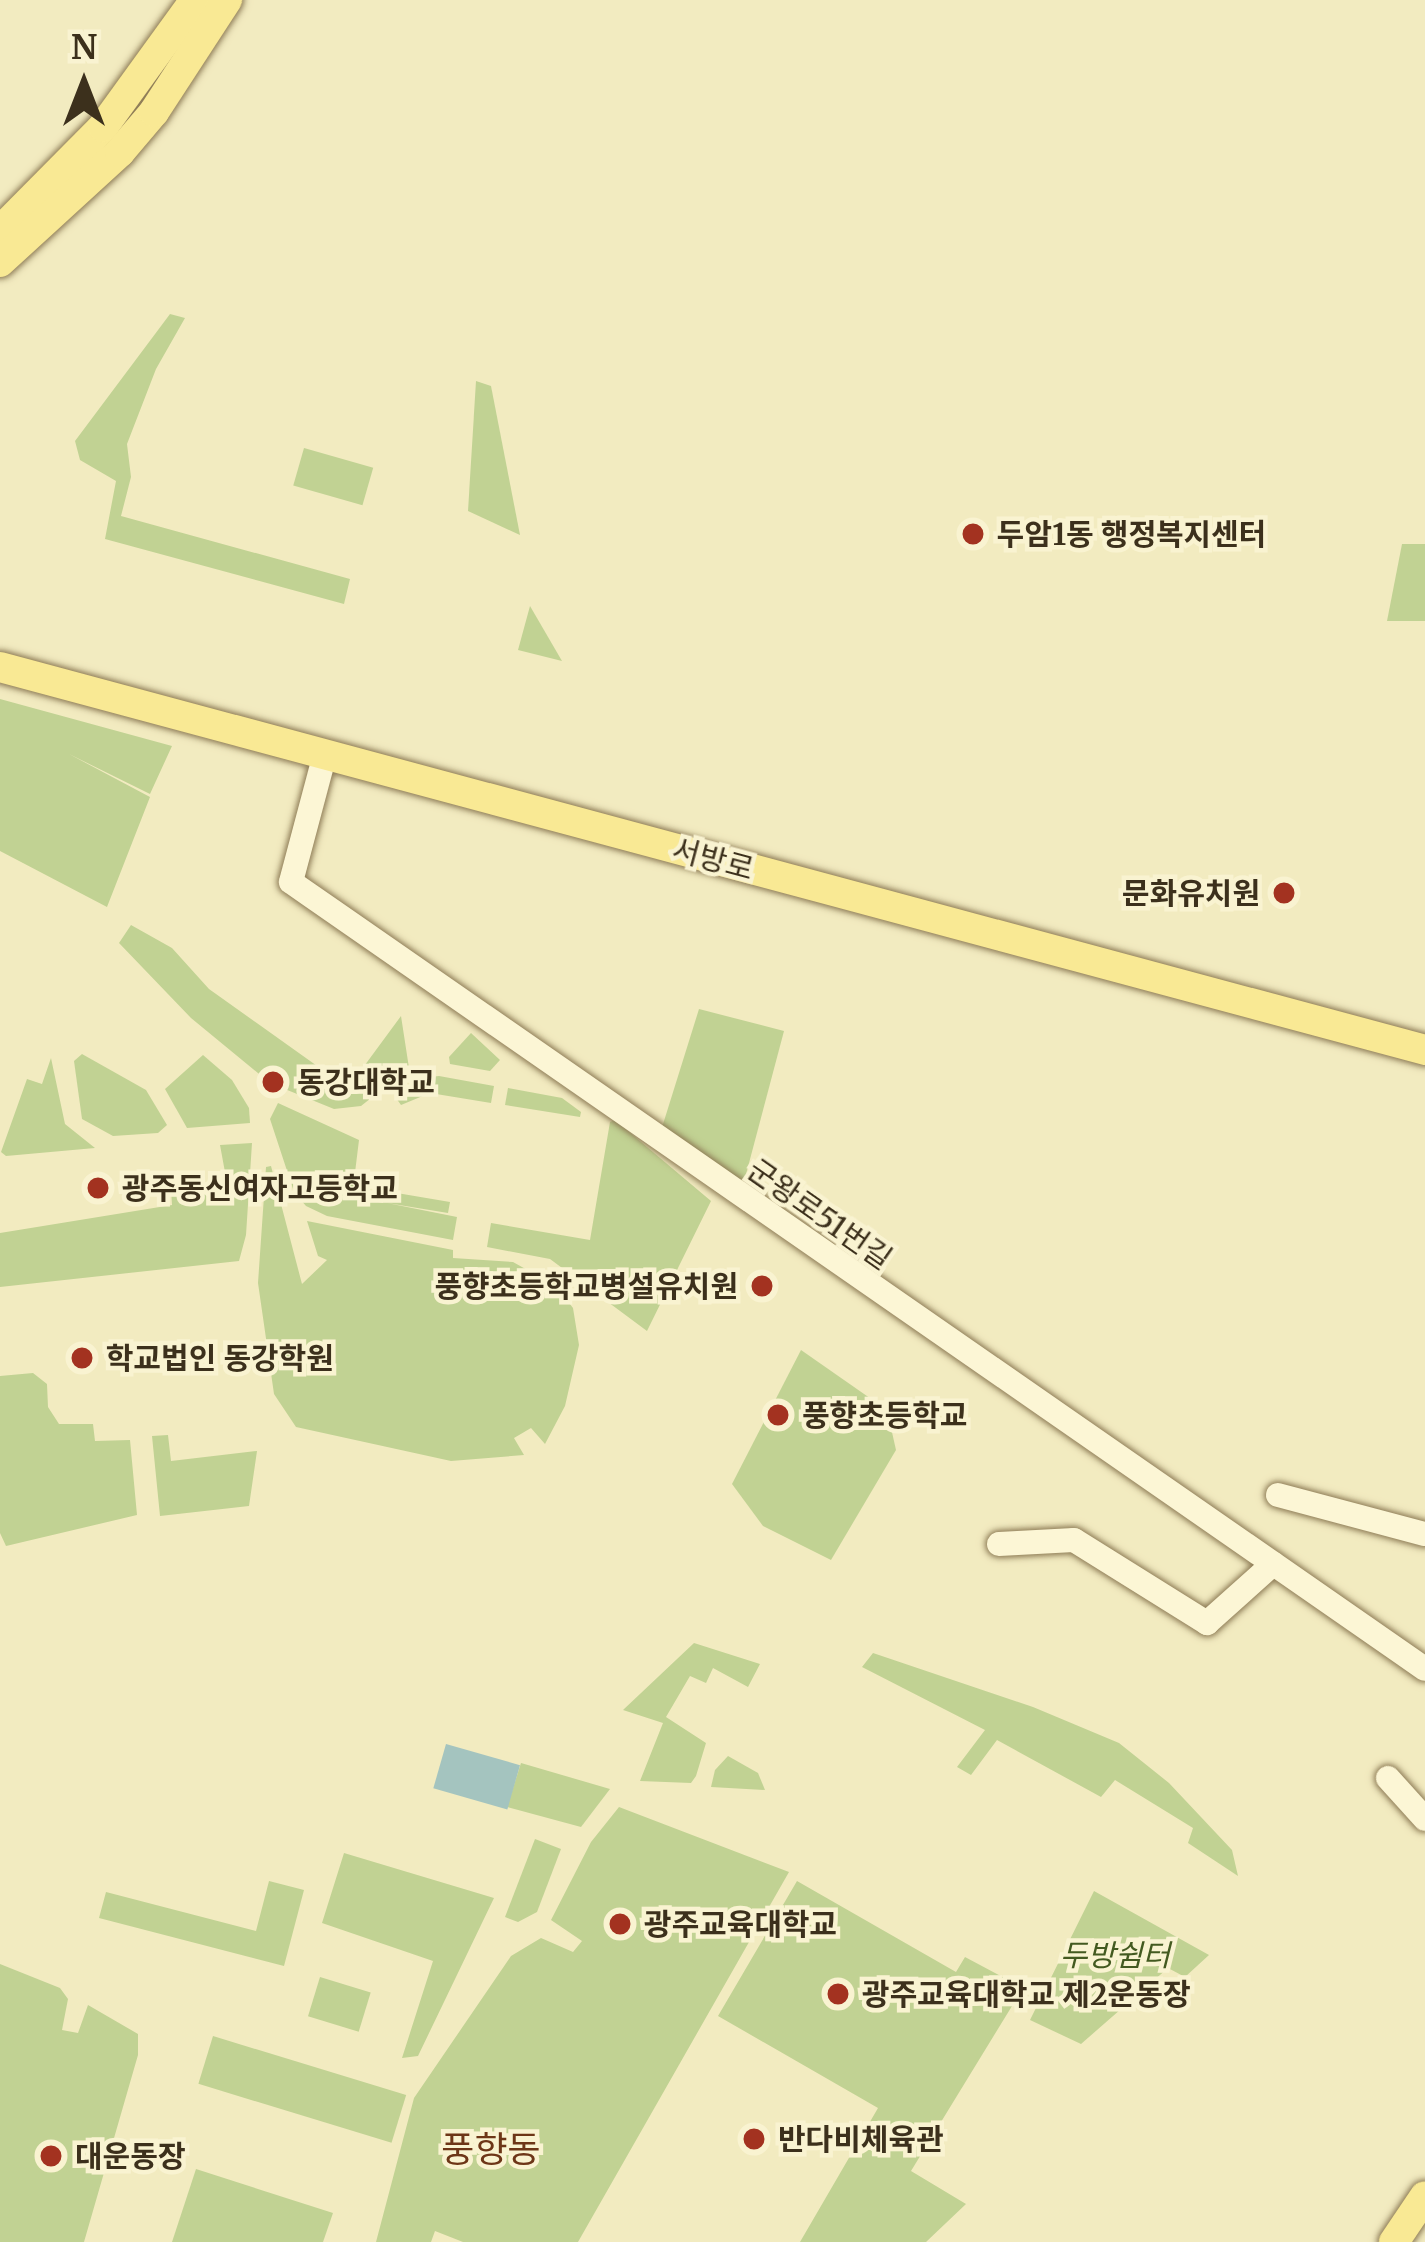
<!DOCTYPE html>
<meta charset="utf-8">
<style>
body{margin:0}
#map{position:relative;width:1425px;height:2242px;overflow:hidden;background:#f2ebc0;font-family:Merriweather,"Noto Sans KR",serif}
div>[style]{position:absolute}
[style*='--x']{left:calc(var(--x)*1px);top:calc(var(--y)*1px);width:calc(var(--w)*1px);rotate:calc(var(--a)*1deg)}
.green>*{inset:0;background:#c1d293;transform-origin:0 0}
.water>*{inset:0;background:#a4c4bf;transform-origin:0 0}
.roads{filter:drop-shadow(0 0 3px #8e7c56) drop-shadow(0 0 3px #8e7c56)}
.minor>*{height:24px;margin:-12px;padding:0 12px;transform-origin:12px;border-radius:12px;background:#fcf6d5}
.major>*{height:30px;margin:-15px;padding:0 15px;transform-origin:15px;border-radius:15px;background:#f9e994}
.dots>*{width:33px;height:33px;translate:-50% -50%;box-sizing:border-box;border:6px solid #f9f3d1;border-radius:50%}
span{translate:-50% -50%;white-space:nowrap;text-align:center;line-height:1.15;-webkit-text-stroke:9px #f9f3d1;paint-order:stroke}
.poi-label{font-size:30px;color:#3c301c;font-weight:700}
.left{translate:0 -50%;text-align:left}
.right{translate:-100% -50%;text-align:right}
.street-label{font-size:30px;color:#3c301c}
.park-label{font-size:30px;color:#435a20;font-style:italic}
.quarter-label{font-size:36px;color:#6d3617}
.north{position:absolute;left:24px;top:24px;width:120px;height:120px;-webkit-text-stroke:9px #f9f3d1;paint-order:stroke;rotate:0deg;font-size:33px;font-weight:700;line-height:48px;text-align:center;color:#3c301c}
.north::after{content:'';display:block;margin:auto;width:42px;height:54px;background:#3c301c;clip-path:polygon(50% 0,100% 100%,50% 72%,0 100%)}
</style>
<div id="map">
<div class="green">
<div style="clip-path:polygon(170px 314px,185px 318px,156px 369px,127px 444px,131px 477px,121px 516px,350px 579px,344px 604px,105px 539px,116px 481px,80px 460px,75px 441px)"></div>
<div style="clip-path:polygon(476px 381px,491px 386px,520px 535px,468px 511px)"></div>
<div style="left:304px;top:448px;width:72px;height:39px;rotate:16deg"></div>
<div style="clip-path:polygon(1402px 544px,1425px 544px,1425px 621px,1387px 621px)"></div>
<div style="clip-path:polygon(530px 606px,562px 661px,518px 650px)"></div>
<div style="clip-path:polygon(0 699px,172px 746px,150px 794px,69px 754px,150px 797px,107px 907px,0 851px)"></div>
<div style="clip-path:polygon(131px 925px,172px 948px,209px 989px,348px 1088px,401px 1016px,409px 1068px,361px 1106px,334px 1109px,270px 1083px,191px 1018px,119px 943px)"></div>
<div style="clip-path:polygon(699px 1009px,784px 1031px,740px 1197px,659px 1137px)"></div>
<div style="clip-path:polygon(471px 1033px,500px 1060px,490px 1071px,450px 1064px,449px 1057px)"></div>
<div style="clip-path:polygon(82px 1054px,146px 1090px,167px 1125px,158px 1133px,113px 1136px,82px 1119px,74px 1061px)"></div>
<div style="clip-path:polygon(203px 1055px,232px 1080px,249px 1108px,250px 1123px,187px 1128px,165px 1089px)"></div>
<div style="clip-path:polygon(51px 1058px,65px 1124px,95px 1148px,6px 1156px,1px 1152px,27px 1079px,42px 1084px)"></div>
<div style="clip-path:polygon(439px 1076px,494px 1086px,491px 1103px,430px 1093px,401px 1105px,396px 1098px,420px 1078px)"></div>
<div style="clip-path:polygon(508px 1088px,562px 1098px,581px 1112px,580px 1117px,505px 1105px)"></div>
<div style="clip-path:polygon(278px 1103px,359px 1140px,352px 1197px,383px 1203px,385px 1191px,450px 1202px,448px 1213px,387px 1203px,457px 1217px,453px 1240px,327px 1216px,306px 1206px,294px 1192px,270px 1119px)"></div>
<div style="clip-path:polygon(615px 1120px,711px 1201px,647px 1331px,550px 1259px,487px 1247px,491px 1223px,590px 1240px,610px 1122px)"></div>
<div style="clip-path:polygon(252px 1143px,246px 1235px,239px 1261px,0 1287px,0 1233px,172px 1205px,171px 1189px,210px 1185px,229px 1194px,220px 1145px)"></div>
<div style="clip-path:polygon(271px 1166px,302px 1284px,327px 1260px,318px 1256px,307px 1221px,453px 1250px,453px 1258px,513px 1262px,556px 1286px,573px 1308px,579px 1345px,565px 1406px,545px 1444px,531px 1428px,514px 1438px,524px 1455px,451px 1461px,296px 1427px,274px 1394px,258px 1283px,266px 1167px)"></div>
<div style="clip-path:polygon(801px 1350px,887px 1410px,896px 1450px,831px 1560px,763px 1526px,732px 1484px)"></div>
<div style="clip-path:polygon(33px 1373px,47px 1384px,48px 1407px,59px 1424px,93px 1424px,95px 1441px,130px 1440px,137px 1515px,6px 1546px,0 1533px,0 1376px)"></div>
<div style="clip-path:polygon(168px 1435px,171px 1461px,257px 1451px,249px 1506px,160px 1516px,152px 1436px)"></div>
<div style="clip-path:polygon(694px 1643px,760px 1664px,748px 1687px,713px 1668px,706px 1683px,690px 1676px,666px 1717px,706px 1743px,696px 1776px,691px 1783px,640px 1781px,663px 1723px,623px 1710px)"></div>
<div style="clip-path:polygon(873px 1653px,1033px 1707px,1119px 1743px,1169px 1783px,1232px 1850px,1238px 1876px,1188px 1843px,1193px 1828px,1115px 1780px,1101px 1797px,997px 1740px,971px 1775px,957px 1767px,985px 1730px,862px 1667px)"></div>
<div style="clip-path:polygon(728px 1756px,758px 1773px,765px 1790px,711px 1787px,715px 1770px)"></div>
<div style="clip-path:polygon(521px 1763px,610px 1789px,581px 1827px,507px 1807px)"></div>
<div style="clip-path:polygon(619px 1807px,789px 1872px,578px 2242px,463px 2242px,435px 2231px,431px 2242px,376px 2242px,414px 2098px,511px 1956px,541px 1938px,573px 1952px,582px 1941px,551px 1920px,591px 1842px)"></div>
<div style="clip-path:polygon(535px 1839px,561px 1849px,537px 1912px,518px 1922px,505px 1917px)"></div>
<div style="clip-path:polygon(344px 1853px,494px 1898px,418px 2056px,402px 2058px,433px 1961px,322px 1923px)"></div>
<div style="clip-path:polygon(269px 1881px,304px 1890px,284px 1966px,99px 1918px,106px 1892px,256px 1931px)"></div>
<div style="clip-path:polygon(797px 1881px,956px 1972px,965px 1957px,1023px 1988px,911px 2171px,966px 2204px,926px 2242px,800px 2242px,878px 2108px,718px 2016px)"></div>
<div style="clip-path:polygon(1094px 1891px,1209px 1955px,1185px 1977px,1168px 1968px,1081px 2044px,1030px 2020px)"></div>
<div style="clip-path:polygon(0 1964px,60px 1988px,68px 1999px,62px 2030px,78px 2033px,88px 2005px,138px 2034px,138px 2055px,84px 2242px,0 2242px)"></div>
<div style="left:320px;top:1977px;width:53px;height:41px;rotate:17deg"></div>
<div style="left:213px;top:2036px;width:202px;height:50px;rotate:17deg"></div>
<div style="clip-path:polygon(196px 2169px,333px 2213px,323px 2242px,172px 2242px)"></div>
</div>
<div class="water">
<div style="left:446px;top:1744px;width:77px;height:46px;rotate:16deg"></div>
</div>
<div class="roads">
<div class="minor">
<div style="--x:325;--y:754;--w:132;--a:104.9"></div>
<div style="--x:291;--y:882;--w:1380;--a:34.76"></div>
<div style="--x:1278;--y:1495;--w:152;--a:14.9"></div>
<div style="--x:999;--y:1544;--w:75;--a:-3.1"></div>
<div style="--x:1074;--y:1540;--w:157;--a:32"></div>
<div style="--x:1207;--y:1623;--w:89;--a:-41.8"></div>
<div style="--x:1388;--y:1778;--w:55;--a:47.9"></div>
</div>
<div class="major">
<div style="--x:0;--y:231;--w:146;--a:-45.3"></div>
<div style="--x:103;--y:127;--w:157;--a:-54.1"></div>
<div style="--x:0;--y:262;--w:163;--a:-42.5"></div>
<div style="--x:120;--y:152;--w:52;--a:-49.6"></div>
<div style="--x:154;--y:112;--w:134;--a:-56.9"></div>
<div style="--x:0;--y:667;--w:1476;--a:15.04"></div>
<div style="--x:1394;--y:2242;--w:55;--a:-56"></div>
</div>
</div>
<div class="dots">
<div style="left:973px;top:534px;background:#a33220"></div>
<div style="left:1284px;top:893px;background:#a33220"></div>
<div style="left:273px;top:1082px;background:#a33220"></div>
<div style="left:98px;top:1188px;background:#a33220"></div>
<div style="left:762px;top:1286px;background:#a33220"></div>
<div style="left:82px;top:1358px;background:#a33220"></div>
<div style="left:778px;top:1415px;background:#a33220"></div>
<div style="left:620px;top:1924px;background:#a33220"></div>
<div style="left:838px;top:1994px;background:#a33220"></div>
<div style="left:754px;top:2139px;background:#a33220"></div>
<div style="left:51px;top:2156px;background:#a33220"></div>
</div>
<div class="poi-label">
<span class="left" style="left:997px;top:534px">두암1동 행정복지센터</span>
<span class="right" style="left:1260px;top:893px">문화유치원</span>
<span class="left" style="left:297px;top:1082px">동강대학교</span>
<span class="left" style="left:122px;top:1188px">광주동신여자고등학교</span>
<span class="right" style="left:738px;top:1286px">풍향초등학교병설유치원</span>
<span class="left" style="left:106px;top:1358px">학교법인 동강학원</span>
<span class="left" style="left:802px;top:1415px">풍향초등학교</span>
<span class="left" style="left:644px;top:1924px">광주교육대학교</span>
<span class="left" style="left:862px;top:1994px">광주교육대학교 제2운동장</span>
<span class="left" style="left:778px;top:2139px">반다비체육관</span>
<span class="left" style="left:75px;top:2156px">대운동장</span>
</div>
<div class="street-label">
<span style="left:713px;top:859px;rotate:15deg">서방로</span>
<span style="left:820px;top:1214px;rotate:35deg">군왕로51번길</span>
</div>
<div class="park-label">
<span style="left:1115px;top:1955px">두방쉼터</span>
</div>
<div class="quarter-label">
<span style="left:491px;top:2150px">풍향동</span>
</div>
<div class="north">N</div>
</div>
